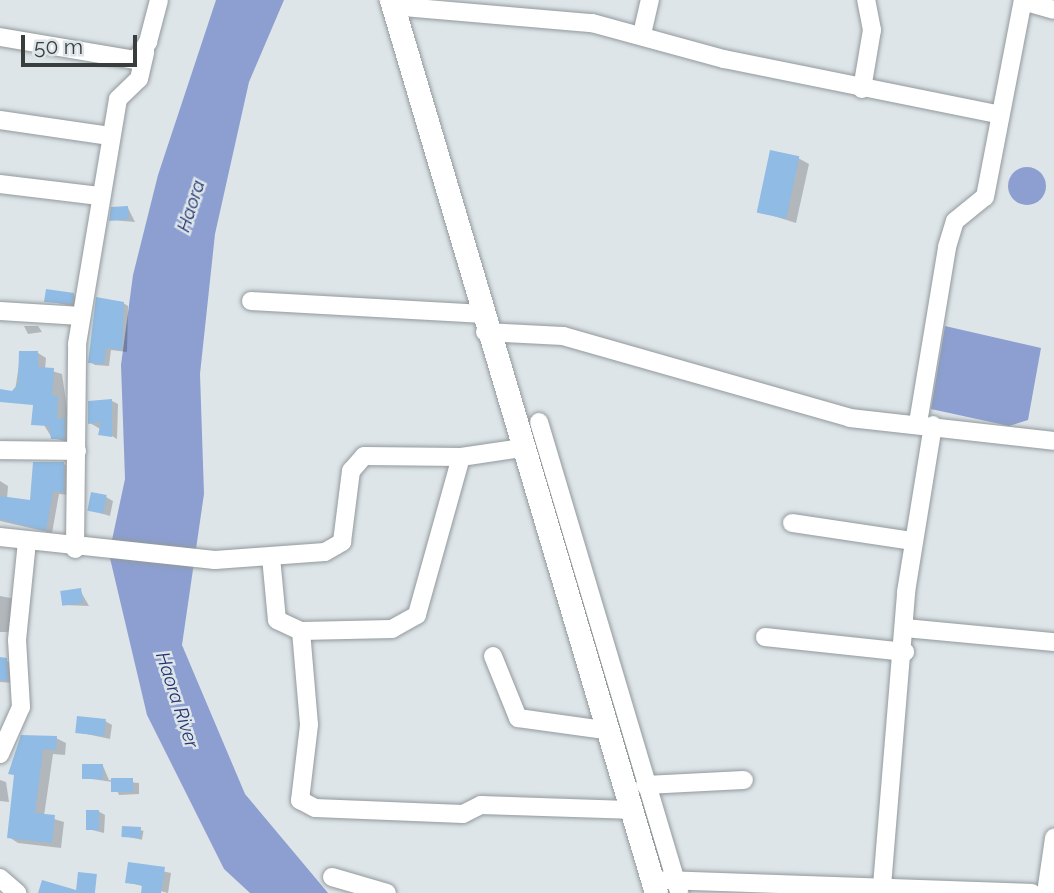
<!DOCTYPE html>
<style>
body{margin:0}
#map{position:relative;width:1054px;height:893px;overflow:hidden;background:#dee5e9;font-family:Raleway,sans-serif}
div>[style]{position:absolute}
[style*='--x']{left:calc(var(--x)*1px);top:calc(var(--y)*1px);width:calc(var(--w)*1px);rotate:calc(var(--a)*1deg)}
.water>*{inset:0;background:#8c9fd0}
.round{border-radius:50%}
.shadow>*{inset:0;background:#0003;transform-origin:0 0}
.building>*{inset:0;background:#8fbbe4;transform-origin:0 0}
.roads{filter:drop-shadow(0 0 2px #92999c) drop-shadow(0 0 2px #92999c)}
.minor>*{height:18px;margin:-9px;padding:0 9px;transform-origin:9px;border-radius:9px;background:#fff}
.major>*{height:23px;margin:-11.5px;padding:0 11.5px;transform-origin:11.5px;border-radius:11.5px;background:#fff}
span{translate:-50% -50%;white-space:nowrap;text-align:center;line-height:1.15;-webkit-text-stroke:5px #dee5e9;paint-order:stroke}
.water-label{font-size:19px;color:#243671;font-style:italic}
.scale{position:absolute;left:21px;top:35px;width:116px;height:32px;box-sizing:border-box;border:4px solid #3a3d3e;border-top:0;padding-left:9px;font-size:21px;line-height:24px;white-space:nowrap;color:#3a3d3e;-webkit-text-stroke:5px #dee5e9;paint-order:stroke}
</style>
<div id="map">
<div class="water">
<div style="clip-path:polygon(216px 0,284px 0,249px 82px,215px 234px,200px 374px,204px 494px,182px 645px,245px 794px,328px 893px,250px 893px,224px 869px,147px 715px,109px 554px,125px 479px,121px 365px,133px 275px,158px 175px)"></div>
<div class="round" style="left:1008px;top:167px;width:38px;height:38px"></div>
<div style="clip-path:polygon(945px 326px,1041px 348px,1028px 420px,1009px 426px,931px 409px)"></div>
</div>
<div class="shadow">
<div style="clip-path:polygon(798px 158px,809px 164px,796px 223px,758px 211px)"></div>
<div style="clip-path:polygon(128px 208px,135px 222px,111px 220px)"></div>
<div style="clip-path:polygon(74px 294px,78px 307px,46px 301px)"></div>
<div style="clip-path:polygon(123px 303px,128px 306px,127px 352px,111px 350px,109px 366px,95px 365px,90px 362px)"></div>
<div style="clip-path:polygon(24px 326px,38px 326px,42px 332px,28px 334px)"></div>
<div style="clip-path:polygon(21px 352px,38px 353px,46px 358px,45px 369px,62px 374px,72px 443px,52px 438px,44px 425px,45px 404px,14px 397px)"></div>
<div style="clip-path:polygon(112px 401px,118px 404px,117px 439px,90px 423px,90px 403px)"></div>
<div style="clip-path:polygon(64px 464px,70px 467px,70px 495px,59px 494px,52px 533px,0 521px,0 481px,8px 486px,7px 499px,31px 502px)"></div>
<div style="clip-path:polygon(106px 497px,113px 501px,110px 516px,90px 510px)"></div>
<div style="clip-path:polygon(80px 590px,89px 606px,64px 605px)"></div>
<div style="clip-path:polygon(0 596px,16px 599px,12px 632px,0 632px)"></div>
<div style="clip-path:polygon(0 659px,12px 663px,14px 683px,0 682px)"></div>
<div style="clip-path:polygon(105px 721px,112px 725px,110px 739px,77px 732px)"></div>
<div style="clip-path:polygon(56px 738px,66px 743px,65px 755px,53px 754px,44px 816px,64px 822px,61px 848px,18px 843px,9px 837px,30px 757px)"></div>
<div style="clip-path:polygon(103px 766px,109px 780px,139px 783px,139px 794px,119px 795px,113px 782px,84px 778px)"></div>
<div style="clip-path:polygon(0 780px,6px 782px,9px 802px,0 801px)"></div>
<div style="clip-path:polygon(98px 811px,105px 815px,104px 833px,88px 829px)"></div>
<div style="left:124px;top:827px;width:20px;height:9px;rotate:11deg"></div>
<div style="clip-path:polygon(129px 864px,171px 873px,168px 893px,127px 882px)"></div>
</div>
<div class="building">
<div style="left:770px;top:150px;width:30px;height:64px;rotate:12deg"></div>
<div style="clip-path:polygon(128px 206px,129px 219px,109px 221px,111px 207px)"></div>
<div style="clip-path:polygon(46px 289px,74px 293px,72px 304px,44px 302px)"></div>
<div style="clip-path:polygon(96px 297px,124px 302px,122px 350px,106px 348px,104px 364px,88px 363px)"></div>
<div style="clip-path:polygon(19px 351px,38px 351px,38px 367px,54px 368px,52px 396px,58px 396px,57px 419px,65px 418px,65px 439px,51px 439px,49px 426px,31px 425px,33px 405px,0 402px,0 389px,12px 391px,18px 384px)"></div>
<div style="clip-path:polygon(112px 399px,112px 437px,98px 435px,101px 422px,88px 424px,88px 401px)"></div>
<div style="clip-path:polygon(33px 462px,64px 462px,64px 492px,53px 491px,46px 531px,0 519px,0 496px,30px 500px)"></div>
<div style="left:91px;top:492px;width:16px;height:19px;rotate:11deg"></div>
<div style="left:81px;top:588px;width:15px;height:21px;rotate:82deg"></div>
<div style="clip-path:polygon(0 657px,7px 658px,8px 681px,0 680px)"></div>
<div style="left:77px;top:716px;width:29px;height:17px;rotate:6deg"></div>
<div style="clip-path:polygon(21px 735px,57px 736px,56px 750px,43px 749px,35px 813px,55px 815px,52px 843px,7px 838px,14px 775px,8px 774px)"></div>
<div style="left:82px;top:764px;width:21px;height:15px"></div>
<div style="left:111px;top:778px;width:22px;height:14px"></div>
<div style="left:86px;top:810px;width:13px;height:20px"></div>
<div style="left:122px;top:826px;width:19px;height:11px;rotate:3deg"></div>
<div style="clip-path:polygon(128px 862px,165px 867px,161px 893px,141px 893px,142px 885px,125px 883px)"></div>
<div style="left:78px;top:872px;width:19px;height:21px;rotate:6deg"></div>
<div style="clip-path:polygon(42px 880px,76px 890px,76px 893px,38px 893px)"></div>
</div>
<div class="roads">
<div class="minor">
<div style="--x:1023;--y:1;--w:32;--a:16"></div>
<div style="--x:392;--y:6;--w:201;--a:4.9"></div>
<div style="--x:592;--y:23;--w:137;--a:15.3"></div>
<div style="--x:724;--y:59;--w:278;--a:11.4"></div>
<div style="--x:642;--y:34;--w:35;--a:-77"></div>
<div style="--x:0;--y:37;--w:138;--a:9.6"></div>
<div style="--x:136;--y:60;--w:22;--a:-56"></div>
<div style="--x:148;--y:42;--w:43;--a:-75.3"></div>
<div style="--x:862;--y:89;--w:60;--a:-80.4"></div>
<div style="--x:872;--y:30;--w:31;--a:-101"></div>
<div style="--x:0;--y:120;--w:111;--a:8.3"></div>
<div style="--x:0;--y:184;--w:100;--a:6.9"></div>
<div style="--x:251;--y:301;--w:229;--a:3.2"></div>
<div style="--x:0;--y:311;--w:81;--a:3.5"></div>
<div style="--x:485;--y:332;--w:78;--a:2.9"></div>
<div style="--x:563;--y:336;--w:298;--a:15.9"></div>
<div style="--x:850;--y:418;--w:205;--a:6.4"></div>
<div style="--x:539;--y:422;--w:491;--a:73.4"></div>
<div style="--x:918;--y:423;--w:178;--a:-80.6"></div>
<div style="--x:947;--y:247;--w:27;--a:-73"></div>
<div style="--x:955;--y:221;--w:38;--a:-39"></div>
<div style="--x:985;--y:197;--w:201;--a:-79.1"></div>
<div style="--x:0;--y:450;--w:77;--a:0.7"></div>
<div style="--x:461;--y:457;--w:164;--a:105.6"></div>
<div style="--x:417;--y:615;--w:29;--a:151"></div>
<div style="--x:392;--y:629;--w:91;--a:178.7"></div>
<div style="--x:301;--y:631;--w:94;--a:85.1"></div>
<div style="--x:309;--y:725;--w:76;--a:96.8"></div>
<div style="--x:300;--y:800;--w:17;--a:28"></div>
<div style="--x:315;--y:808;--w:148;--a:2.3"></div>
<div style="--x:463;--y:814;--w:20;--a:-27"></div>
<div style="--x:481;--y:805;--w:147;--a:1.9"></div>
<div style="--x:792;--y:523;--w:122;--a:8.5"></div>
<div style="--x:0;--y:537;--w:216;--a:6.1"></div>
<div style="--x:215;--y:560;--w:110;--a:-4.2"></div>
<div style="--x:325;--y:552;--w:20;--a:-30"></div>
<div style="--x:342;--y:542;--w:72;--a:-82.8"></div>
<div style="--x:351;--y:471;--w:20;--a:-49"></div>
<div style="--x:364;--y:456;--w:97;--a:0.6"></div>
<div style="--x:461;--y:457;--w:62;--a:-8.4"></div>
<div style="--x:75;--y:549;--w:205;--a:-89.4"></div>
<div style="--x:77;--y:344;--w:248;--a:-80.5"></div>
<div style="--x:118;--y:99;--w:29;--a:-44"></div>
<div style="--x:139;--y:79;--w:28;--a:-77"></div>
<div style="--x:271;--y:557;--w:63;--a:84.6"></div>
<div style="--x:277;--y:620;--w:26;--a:25"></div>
<div style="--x:905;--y:628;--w:150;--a:5.4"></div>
<div style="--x:765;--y:637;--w:141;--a:6.1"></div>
<div style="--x:493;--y:656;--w:67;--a:68"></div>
<div style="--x:518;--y:718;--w:88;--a:7.9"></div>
<div style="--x:0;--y:754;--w:51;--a:-65.9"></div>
<div style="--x:21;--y:707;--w:67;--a:-93.4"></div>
<div style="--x:17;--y:640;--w:99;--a:-84.2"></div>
<div style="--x:645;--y:785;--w:99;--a:-2.9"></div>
<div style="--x:332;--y:877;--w:57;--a:16.2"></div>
<div style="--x:0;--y:878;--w:23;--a:41"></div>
<div style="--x:665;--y:880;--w:367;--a:2"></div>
<div style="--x:882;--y:886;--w:295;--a:-85.3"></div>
<div style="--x:906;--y:592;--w:169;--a:-80.8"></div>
<div style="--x:1046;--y:893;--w:56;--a:-81.7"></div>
</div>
<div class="major">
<div style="--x:391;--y:0;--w:931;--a:73.47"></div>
</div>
</div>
<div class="water-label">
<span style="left:191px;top:206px;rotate:-72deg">Haora</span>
<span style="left:177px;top:700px;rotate:72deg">Haora River</span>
</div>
<div class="scale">50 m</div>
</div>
